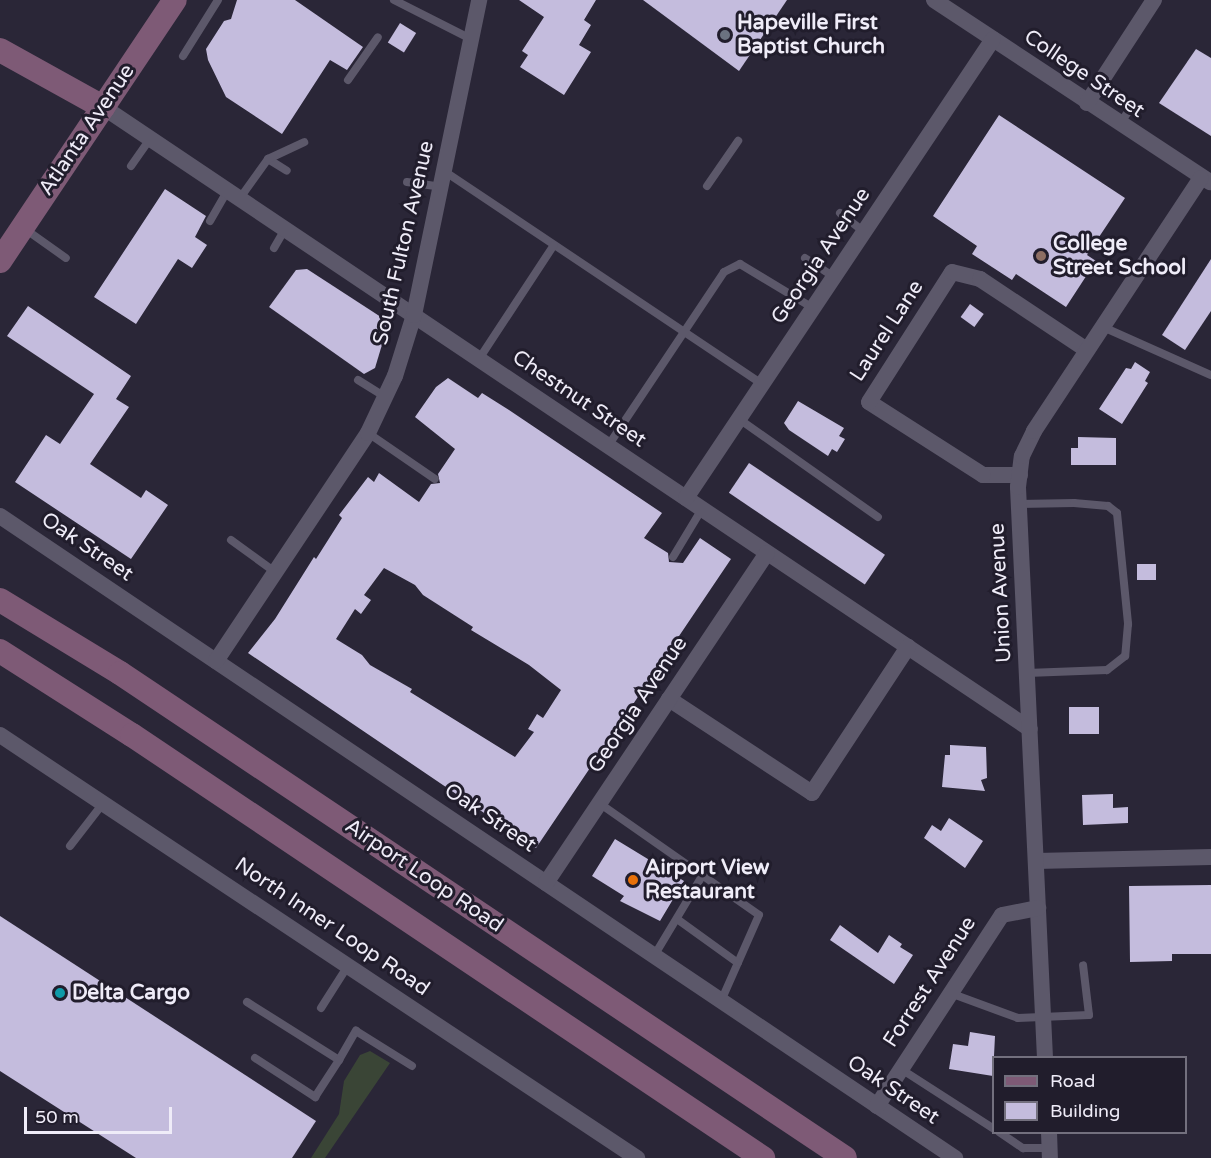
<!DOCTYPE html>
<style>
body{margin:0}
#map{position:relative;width:1211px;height:1158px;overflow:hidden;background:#2a2637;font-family:"Varela Round",sans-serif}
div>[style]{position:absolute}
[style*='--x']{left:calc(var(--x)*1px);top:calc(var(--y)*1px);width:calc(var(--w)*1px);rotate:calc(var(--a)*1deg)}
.green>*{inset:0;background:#3a4536}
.building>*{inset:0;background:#c4bcdd;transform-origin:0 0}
.lane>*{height:8px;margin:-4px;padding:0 4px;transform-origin:4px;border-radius:4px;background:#5c586a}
.street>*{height:16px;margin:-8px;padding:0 8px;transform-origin:8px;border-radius:8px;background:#5c586a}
.secondary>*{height:24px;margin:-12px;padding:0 12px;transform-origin:12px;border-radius:12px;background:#7e5a76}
.dots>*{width:16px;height:16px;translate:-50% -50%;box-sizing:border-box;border:3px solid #211d2c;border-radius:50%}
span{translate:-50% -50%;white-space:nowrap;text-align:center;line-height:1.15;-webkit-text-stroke:6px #211d2c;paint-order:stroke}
.poi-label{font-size:21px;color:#efecf8;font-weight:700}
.left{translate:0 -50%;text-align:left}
.street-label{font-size:21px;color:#efecf8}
.legend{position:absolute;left:992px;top:1056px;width:195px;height:78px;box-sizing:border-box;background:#211d2c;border:2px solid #73707e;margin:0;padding:8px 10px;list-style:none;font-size:18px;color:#efecf8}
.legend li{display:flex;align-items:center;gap:12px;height:30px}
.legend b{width:30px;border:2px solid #73707e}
.scale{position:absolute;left:24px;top:1107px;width:148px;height:27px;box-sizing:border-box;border:3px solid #efecf8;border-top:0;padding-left:8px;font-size:18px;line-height:21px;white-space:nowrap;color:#efecf8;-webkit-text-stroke:4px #211d2c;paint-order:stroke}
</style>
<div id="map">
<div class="green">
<div style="clip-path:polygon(370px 1051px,390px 1063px,325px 1158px,311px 1158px,339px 1114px,344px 1081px,360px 1055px)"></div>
</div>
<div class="building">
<div style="clip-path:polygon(237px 0,295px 0,363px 47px,347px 70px,330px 60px,282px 134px,226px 97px,208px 60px,206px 49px,224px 21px,231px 19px)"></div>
<div style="clip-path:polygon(519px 0,596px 0,584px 20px,591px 25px,579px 45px,591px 52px,564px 95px,520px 67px,528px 55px,522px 51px,544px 17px)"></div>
<div style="clip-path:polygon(643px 0,787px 0,739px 71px)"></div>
<div style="left:400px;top:23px;width:19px;height:23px;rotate:32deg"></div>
<div style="clip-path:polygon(1196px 49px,1211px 58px,1211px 136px,1159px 103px)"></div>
<div style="clip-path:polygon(999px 115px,1125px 198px,1087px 255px,1096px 261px,1066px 307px,1016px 274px,1012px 280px,972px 254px,977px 246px,933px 216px)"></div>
<div style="clip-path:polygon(165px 189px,206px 216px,195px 237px,207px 245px,192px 268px,178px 259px,136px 324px,94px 297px)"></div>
<div style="clip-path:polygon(1211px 259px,1211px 311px,1185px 350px,1162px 335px)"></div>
<div style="clip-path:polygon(307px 269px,384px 319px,387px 328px,375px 368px,364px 374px,269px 307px,296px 270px)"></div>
<div style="left:970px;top:304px;width:17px;height:16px;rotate:36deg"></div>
<div style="clip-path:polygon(28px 306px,131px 376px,116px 399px,129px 407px,90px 464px,141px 498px,146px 490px,168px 505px,131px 559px,15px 482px,46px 435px,60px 444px,94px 394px,7px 336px)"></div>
<div style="clip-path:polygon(1135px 362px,1150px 372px,1145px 381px,1148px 383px,1122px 424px,1099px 409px,1126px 368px,1131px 369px)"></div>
<div style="clip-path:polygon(evenodd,448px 378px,478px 398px,482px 393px,509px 410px,662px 513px,644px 538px,668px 553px,669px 562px,683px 563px,700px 538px,731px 559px,536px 848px,248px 653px,275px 619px,314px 557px,316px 559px,342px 518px,339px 515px,368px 477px,374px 482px,379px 473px,419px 502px,431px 484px,440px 483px,438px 474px,455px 449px,415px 417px,436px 387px,448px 378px,384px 568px,415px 585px,423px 595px,473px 627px,471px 630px,529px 665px,561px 690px,543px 718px,537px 714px,528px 729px,534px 732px,515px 757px,410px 692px,412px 689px,370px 665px,362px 655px,336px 639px,355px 609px,361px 614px,371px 600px,364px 595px,384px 568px)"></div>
<div style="clip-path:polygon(798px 401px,844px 428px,839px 436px,845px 439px,837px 452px,832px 449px,828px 456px,789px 430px,784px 423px)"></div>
<div style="clip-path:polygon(1078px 437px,1116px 438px,1116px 465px,1071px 465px,1071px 448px,1078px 448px)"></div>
<div style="left:749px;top:463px;width:164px;height:36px;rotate:34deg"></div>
<div style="left:1137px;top:564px;width:19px;height:16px"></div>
<div style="left:1099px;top:707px;width:27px;height:30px;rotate:90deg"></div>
<div style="clip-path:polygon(950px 745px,986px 747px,987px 778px,981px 780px,985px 791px,942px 787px,945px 755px,950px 755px)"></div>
<div style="clip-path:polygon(1113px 794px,1113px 808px,1128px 807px,1128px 823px,1083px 825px,1082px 795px)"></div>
<div style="clip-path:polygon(949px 818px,983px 841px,965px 868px,924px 838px,932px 825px,941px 831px)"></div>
<div style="clip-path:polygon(615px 839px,684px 881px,660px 921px,620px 901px,624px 896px,592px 876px)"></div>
<div style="clip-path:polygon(1211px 885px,1211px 954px,1172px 954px,1172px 961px,1130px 962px,1129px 886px)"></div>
<div style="clip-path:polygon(0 916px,316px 1121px,292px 1158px,136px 1158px,0 1071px)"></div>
<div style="clip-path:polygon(840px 925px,878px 953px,889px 935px,902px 944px,900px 947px,913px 955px,894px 984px,830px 940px)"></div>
<div style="clip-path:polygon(970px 1032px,995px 1036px,993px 1076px,949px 1069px,953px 1044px,968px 1046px)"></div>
</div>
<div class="lane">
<div style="--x:394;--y:0;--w:86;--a:26.9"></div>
<div style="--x:183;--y:56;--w:66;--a:-58"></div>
<div style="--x:348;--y:80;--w:52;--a:-55.1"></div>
<div style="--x:1120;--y:124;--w:17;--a:-57"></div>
<div style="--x:268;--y:159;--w:22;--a:32"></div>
<div style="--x:131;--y:166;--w:33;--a:-55"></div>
<div style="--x:444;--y:171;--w:383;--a:33.8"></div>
<div style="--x:407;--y:182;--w:34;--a:8"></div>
<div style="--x:707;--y:186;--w:55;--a:-55.4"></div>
<div style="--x:240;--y:198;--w:48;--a:-54.3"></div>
<div style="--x:268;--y:159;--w:40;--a:-25"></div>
<div style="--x:840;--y:213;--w:31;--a:38"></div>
<div style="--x:210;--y:221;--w:36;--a:-60"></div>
<div style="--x:25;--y:229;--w:50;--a:35.3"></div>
<div style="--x:274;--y:248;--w:22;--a:-60"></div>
<div style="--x:805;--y:258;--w:35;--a:33"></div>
<div style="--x:1103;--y:327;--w:118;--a:24"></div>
<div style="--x:479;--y:359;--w:136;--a:-56.7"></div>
<div style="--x:358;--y:380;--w:32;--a:32"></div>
<div style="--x:739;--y:419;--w:170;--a:35.2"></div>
<div style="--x:368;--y:433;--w:81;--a:34.5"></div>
<div style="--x:608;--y:446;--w:209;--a:-56.3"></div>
<div style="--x:724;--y:272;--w:18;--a:-27"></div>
<div style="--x:740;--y:264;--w:85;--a:31.1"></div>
<div style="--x:1019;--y:504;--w:55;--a:-1"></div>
<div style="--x:1074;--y:503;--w:34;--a:5"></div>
<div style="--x:1108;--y:506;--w:11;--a:38"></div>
<div style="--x:1117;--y:513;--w:112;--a:84.3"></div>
<div style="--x:1128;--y:624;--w:32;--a:95"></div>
<div style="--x:1125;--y:656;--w:23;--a:142"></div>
<div style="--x:1107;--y:670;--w:80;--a:177.9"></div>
<div style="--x:231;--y:540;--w:54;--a:36"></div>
<div style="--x:673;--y:557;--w:56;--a:-58.9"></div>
<div style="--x:599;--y:803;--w:195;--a:35"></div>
<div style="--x:759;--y:915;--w:94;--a:113.8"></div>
<div style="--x:70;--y:846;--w:56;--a:-52.3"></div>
<div style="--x:677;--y:919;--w:75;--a:35.8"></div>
<div style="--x:654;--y:956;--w:93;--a:-59"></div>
<div style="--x:950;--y:993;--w:72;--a:20.2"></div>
<div style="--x:1018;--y:1018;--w:71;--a:-2.4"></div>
<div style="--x:1089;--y:1015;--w:50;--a:-96.8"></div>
<div style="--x:247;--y:1002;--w:109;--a:32.2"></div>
<div style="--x:339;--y:1060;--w:34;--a:-60"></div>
<div style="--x:356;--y:1031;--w:66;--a:32"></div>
<div style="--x:321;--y:1008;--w:52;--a:-57.5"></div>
<div style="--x:255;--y:1058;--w:72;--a:33"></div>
<div style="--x:315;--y:1097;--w:44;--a:-57"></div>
<div style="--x:901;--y:1069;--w:111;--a:32.8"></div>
<div style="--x:999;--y:1132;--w:29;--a:34"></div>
<div style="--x:1023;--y:1148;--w:26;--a:0"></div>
</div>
<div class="street">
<div style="--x:934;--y:0;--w:331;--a:33.4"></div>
<div style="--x:1087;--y:103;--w:123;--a:-57"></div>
<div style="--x:103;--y:107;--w:1116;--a:33.86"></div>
<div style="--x:1020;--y:475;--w:37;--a:180"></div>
<div style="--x:983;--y:475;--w:135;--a:-147.4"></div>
<div style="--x:869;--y:402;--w:154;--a:-57.4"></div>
<div style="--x:952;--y:272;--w:29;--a:14"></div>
<div style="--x:980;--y:279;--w:128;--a:33.6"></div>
<div style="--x:686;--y:498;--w:552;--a:-56.22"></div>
<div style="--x:0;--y:516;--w:1151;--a:33.91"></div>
<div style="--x:216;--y:661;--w:274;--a:-56.3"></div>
<div style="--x:368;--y:433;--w:63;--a:-64.7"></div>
<div style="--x:395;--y:376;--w:64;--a:-72.7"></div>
<div style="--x:414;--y:315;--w:322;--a:-78.3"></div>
<div style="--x:669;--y:699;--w:171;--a:33.3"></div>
<div style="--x:812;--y:793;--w:175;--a:-56.7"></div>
<div style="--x:0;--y:735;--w:765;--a:33.59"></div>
<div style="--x:1036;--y:861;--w:175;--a:-1.3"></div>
<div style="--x:546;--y:883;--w:397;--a:-56.2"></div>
<div style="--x:1045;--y:1058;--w:572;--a:-92.71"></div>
<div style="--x:1018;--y:487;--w:31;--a:-83"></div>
<div style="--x:1022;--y:456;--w:28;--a:-64"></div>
<div style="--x:1034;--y:431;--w:303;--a:-56.6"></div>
<div style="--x:877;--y:1106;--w:228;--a:-56.8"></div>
<div style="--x:1002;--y:915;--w:37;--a:-11"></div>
<div style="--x:1049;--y:1132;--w:26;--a:88"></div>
</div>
<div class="secondary">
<div style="--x:0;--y:50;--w:118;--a:29"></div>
<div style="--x:0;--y:261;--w:314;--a:-56.2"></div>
<div style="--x:0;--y:600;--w:140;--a:31.3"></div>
<div style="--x:120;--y:673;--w:872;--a:33.78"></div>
<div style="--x:0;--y:651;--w:156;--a:32.5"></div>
<div style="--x:132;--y:735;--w:760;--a:33.84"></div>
</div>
<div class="dots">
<div style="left:725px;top:35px;background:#6b7280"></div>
<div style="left:1041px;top:256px;background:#8d6e63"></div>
<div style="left:633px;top:880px;background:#e8710a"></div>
<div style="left:60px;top:993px;background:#0f9aa8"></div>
</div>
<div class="poi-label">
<span class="left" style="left:737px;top:35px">Hapeville First<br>Baptist Church</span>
<span class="left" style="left:1053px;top:256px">College<br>Street School</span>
<span class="left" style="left:645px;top:880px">Airport View<br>Restaurant</span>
<span class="left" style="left:72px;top:993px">Delta Cargo</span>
</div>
<div class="street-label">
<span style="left:1084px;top:74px;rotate:34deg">College Street</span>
<span style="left:87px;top:130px;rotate:-56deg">Atlanta Avenue</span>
<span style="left:404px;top:243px;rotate:-77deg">South Fulton Avenue</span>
<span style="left:821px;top:256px;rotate:-56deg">Georgia Avenue</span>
<span style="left:887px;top:331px;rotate:-57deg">Laurel Lane</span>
<span style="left:579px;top:399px;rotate:34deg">Chestnut Street</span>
<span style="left:87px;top:547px;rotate:34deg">Oak Street</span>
<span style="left:1001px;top:593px;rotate:-93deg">Union Avenue</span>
<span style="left:638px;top:705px;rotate:-56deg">Georgia Avenue</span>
<span style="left:490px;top:818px;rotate:34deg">Oak Street</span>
<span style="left:424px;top:876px;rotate:34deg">Airport Loop Road</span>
<span style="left:332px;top:927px;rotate:34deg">North Inner Loop Road</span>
<span style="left:930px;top:982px;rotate:-57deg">Forrest Avenue</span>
<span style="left:893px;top:1090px;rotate:34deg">Oak Street</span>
</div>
<ul class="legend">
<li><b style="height:8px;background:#7e5a76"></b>Road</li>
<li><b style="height:16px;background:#c4bcdd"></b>Building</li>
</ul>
<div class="scale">50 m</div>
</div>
